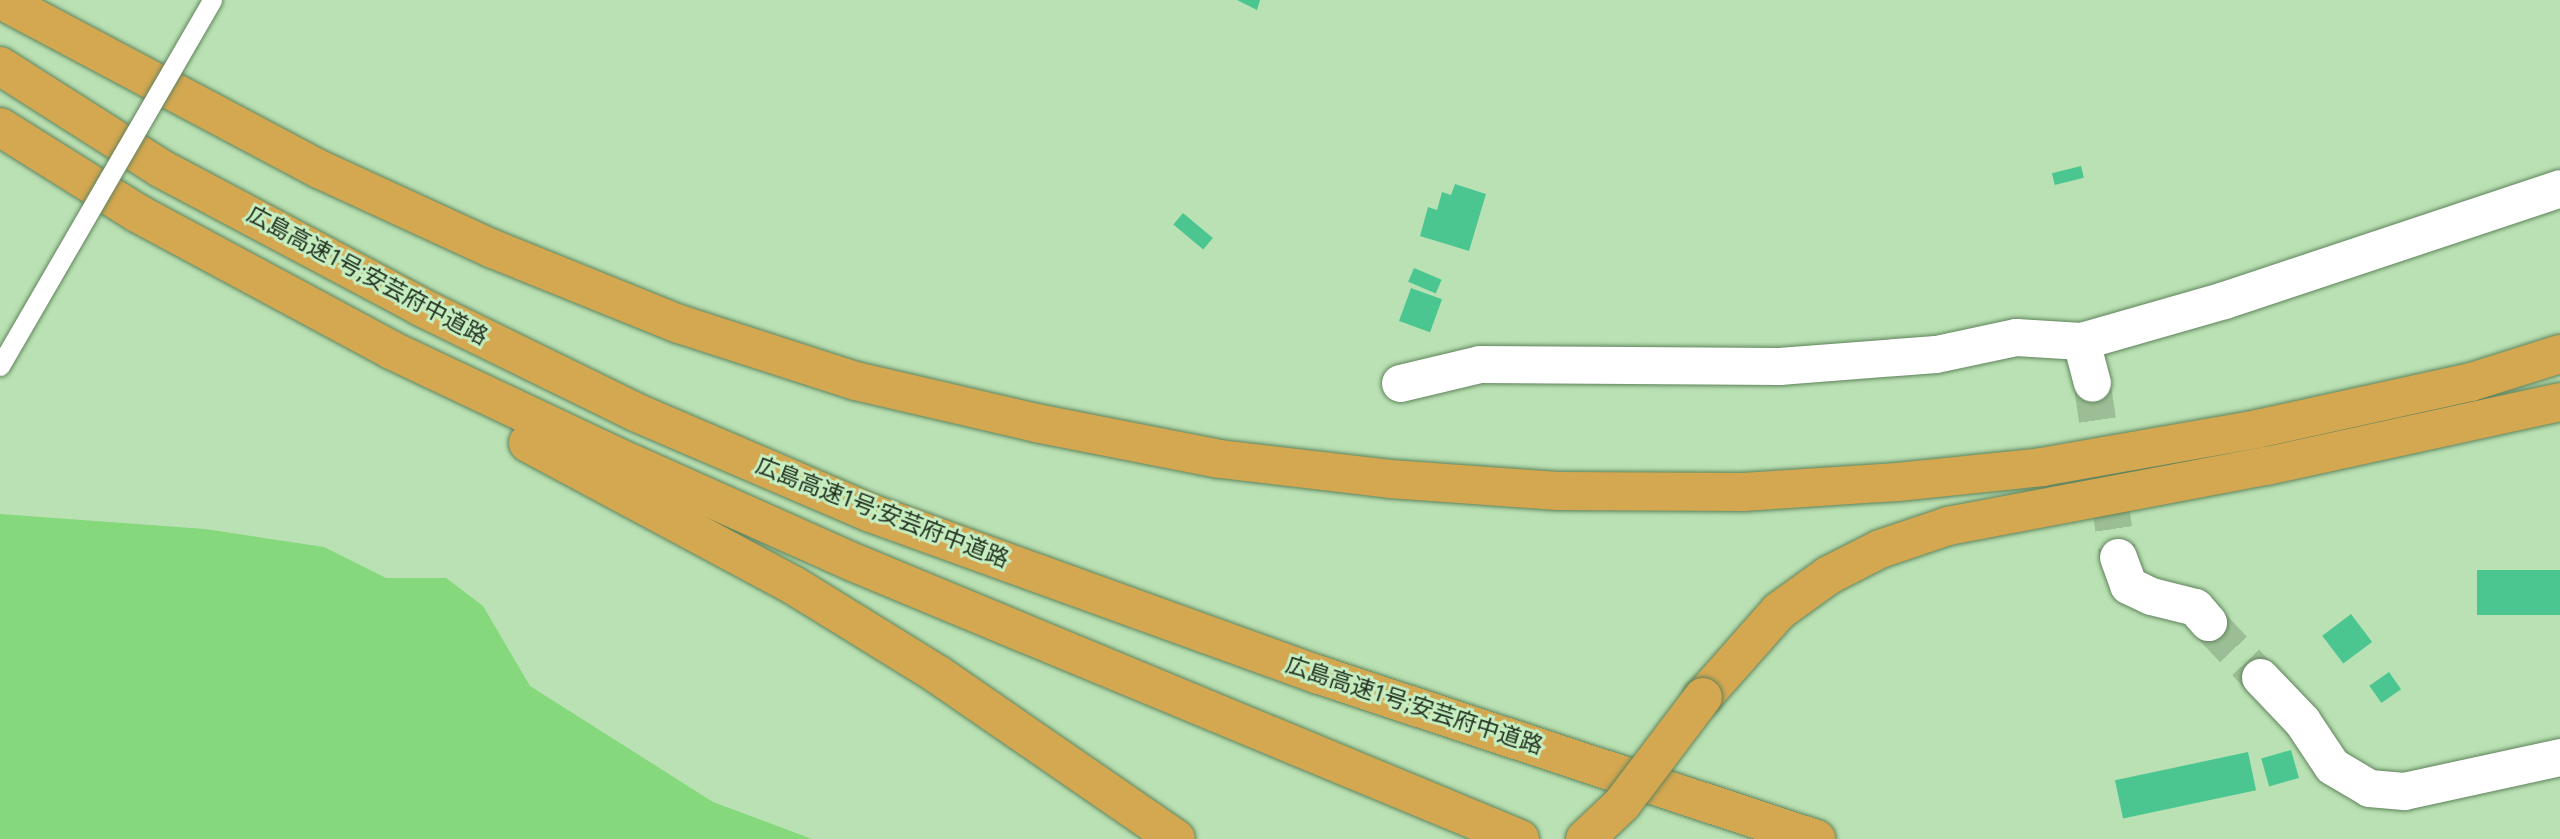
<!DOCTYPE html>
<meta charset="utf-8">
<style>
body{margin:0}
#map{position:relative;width:2560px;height:839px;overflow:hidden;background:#bae1b4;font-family:"Roboto Condensed","Noto Sans JP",sans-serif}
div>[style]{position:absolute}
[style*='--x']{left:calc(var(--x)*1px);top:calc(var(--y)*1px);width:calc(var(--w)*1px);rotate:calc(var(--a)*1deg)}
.green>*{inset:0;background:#85d87c}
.building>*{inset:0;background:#4cc691;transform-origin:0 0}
.minor-tunnel>*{height:37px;margin-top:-18.5px;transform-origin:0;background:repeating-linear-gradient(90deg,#9cbe96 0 37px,transparent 0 55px)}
.roads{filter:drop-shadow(0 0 2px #5f835b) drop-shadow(0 0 2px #5f835b)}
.minor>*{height:37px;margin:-18.5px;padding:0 18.5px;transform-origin:18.5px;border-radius:18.5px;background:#fff}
.motorway>*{height:38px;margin:-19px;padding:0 19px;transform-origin:19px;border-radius:19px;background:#d4a751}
.bridges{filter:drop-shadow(0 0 2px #5f835b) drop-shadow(0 0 2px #5f835b)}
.service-bridge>*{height:19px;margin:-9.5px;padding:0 9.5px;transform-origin:9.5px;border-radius:9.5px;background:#fff}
.motorway-bridge>*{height:38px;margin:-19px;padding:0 19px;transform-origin:19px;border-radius:19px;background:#d4a751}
span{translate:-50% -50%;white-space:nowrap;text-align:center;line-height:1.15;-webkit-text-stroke:6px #c6eec1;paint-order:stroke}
.street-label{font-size:23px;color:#223120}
</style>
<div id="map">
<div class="green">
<div style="clip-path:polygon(0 514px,205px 529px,324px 547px,386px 578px,446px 578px,483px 606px,530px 686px,713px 802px,812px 839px,0 839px)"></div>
</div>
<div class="building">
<div style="clip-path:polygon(1237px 0,1260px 0,1257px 10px)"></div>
<div style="left:2081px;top:166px;width:12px;height:30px;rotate:76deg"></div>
<div style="clip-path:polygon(1455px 184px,1486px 194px,1469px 251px,1420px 236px,1428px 207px,1437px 210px,1442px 192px,1451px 195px)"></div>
<div style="left:1183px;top:213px;width:39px;height:15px;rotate:40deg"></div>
<div style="left:1414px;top:268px;width:30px;height:15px;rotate:23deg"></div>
<div style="left:1411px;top:288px;width:33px;height:35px;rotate:20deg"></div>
<div style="left:2560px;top:570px;width:45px;height:83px;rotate:90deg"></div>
<div style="left:2351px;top:614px;width:35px;height:36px;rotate:53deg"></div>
<div style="left:2389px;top:672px;width:21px;height:24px;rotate:55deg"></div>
<div style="left:2291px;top:750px;width:29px;height:31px;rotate:74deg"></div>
<div style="left:2248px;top:752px;width:39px;height:136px;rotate:78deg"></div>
</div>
<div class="minor-tunnel">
<div style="--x:2092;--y:383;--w:176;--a:81.5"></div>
<div style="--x:2208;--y:622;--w:76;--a:46.6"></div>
</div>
<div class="roads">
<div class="minor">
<div style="--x:2081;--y:341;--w:43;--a:75.3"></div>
<div style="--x:1400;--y:383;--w:82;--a:-13.4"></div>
<div style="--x:1480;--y:364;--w:299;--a:0.4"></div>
<div style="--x:1779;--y:366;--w:157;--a:-4.4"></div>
<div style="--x:1936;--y:354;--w:82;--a:-12"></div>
<div style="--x:2016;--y:337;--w:65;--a:3.5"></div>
<div style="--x:2081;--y:341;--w:149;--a:-16"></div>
<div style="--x:2224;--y:300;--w:354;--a:-18.4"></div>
<div style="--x:2118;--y:557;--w:30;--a:70"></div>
<div style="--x:2128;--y:585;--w:25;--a:26"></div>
<div style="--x:2151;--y:596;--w:45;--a:14"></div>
<div style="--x:2195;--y:607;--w:20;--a:49"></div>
<div style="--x:2260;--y:677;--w:61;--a:46.3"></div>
<div style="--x:2302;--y:721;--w:54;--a:56.3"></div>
<div style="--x:2332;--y:766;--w:43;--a:30.7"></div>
<div style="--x:2369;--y:788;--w:35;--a:5"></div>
<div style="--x:2404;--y:791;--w:160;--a:-12.3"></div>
</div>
<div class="motorway">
<div style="--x:1;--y:0;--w:362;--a:28"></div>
<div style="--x:321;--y:170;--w:189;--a:24.7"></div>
<div style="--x:493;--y:249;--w:201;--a:22"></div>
<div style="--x:679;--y:324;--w:186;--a:17.9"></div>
<div style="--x:856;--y:381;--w:185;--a:13.1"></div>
<div style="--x:1036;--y:423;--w:187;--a:11.1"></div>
<div style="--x:1220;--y:459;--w:171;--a:6.7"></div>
<div style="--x:1390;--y:479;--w:168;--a:4.1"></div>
<div style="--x:1558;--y:491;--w:185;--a:0.3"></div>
<div style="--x:1743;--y:492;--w:155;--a:-3.7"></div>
<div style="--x:1898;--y:482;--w:145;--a:-5.9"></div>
<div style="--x:2042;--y:467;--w:218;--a:-10"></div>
<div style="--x:2257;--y:429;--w:219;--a:-12.4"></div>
<div style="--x:2471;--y:382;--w:93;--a:-17.5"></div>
<div style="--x:0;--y:66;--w:190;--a:32.5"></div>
<div style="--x:160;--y:168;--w:293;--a:28"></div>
<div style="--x:419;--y:306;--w:241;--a:26.1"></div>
<div style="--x:635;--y:412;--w:257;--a:23.2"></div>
<div style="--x:871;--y:513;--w:473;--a:19.9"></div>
<div style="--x:1316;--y:674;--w:527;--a:18.26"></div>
<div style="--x:0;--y:127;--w:162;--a:32.1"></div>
<div style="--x:137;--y:213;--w:289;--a:28.3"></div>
<div style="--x:391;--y:350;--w:243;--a:25.3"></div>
<div style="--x:611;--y:454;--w:267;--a:24.1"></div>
<div style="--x:855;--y:563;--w:720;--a:22.54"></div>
<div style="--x:528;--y:443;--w:301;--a:28.2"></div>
<div style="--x:793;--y:585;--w:169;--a:31.7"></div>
<div style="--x:937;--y:674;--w:290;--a:34.6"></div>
<div style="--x:1703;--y:697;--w:115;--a:-48.5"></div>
<div style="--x:1779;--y:611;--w:62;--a:-35.8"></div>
<div style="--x:1829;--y:575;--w:57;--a:-27"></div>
<div style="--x:1880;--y:549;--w:72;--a:-18.7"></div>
<div style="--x:1948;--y:526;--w:325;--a:-10.7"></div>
<div style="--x:2267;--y:466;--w:300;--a:-12.3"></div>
</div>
</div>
<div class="bridges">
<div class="service-bridge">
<div style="--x:0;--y:366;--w:423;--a:-59.9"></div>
</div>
<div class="motorway-bridge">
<div style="--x:1585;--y:839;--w:51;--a:-43.4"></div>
<div style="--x:1622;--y:804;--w:134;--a:-52.9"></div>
</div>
</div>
<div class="street-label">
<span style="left:367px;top:276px;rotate:28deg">広島高速1号;安芸府中道路</span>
<span style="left:882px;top:513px;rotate:21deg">広島高速1号;安芸府中道路</span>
<span style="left:1414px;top:706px;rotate:18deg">広島高速1号;安芸府中道路</span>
</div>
</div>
